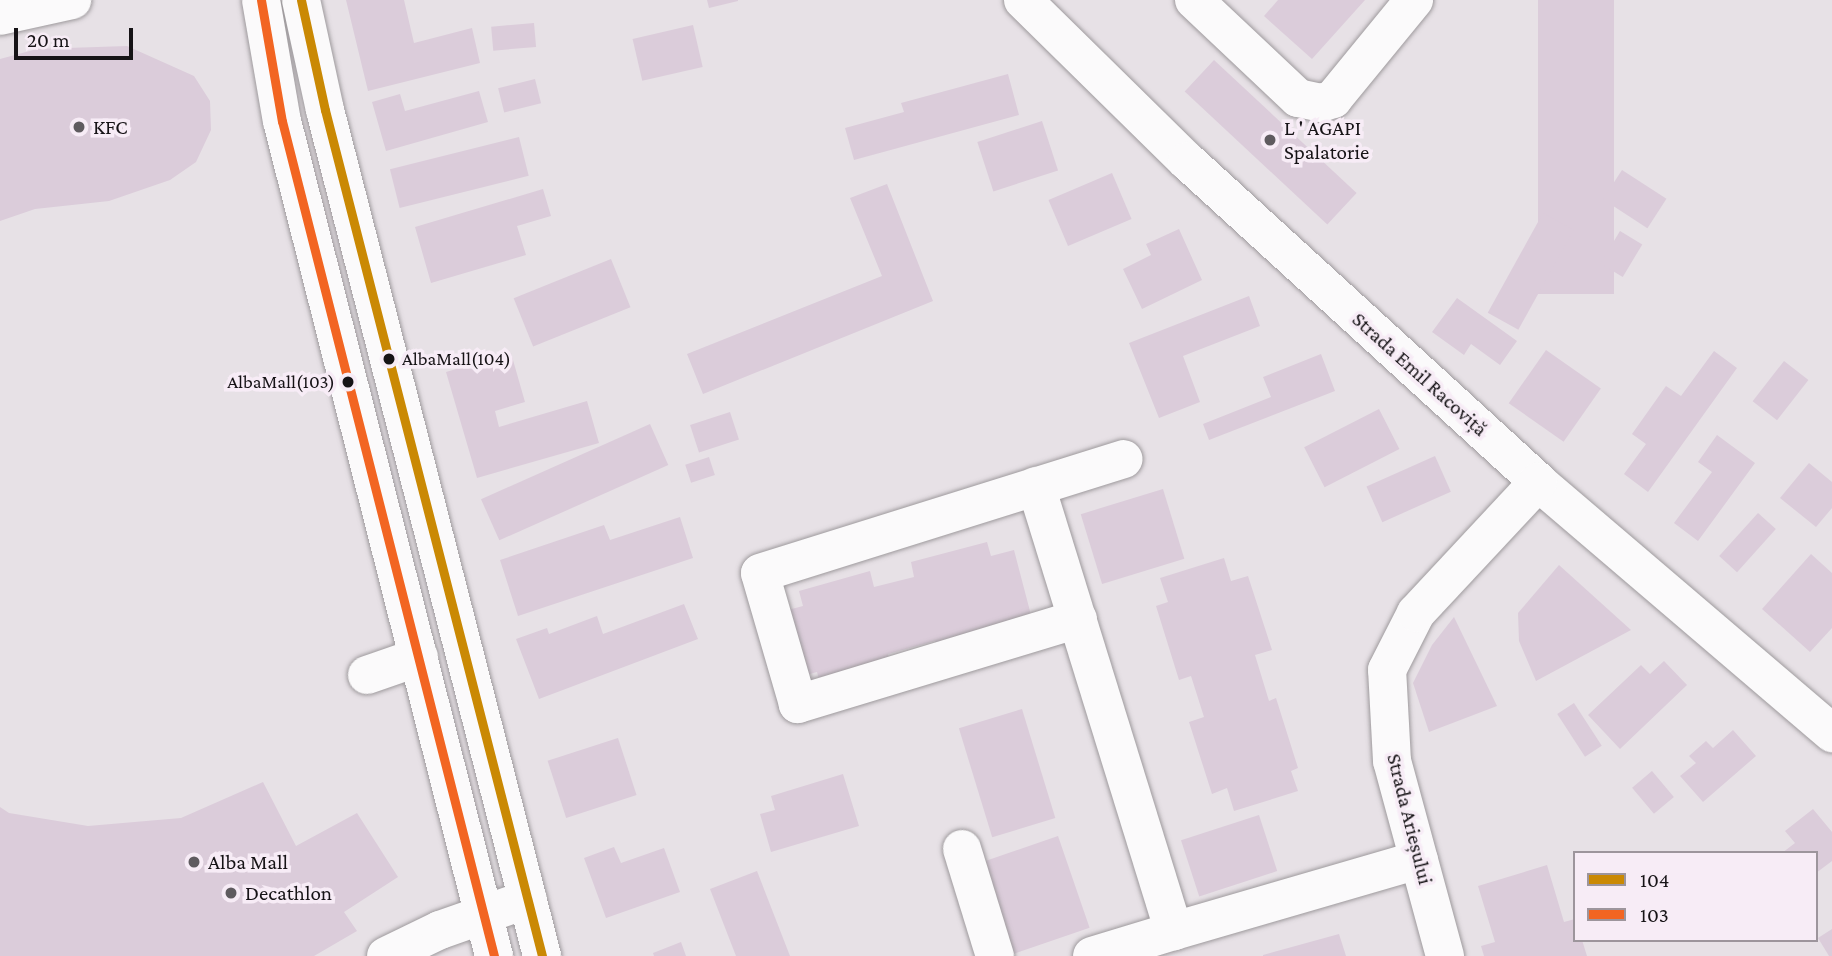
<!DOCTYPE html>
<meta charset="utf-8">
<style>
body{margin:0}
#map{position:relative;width:1832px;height:956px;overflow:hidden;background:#e7e1e6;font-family:"Crimson Pro",serif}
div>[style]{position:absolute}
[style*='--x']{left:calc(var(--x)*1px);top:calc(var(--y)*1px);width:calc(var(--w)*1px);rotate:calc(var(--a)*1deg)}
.building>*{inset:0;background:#dbccda;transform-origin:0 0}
.roads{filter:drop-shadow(0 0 2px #9e9a9d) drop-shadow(0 0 2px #9e9a9d)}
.minor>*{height:38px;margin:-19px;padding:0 19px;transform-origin:19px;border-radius:19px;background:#fbfafb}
.major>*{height:38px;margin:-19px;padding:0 19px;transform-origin:19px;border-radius:19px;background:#fbfafb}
.bus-1>*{height:9px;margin:-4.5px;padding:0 4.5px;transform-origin:4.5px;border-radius:4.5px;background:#ca8904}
.bus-2>*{height:9px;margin:-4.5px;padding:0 4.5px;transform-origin:4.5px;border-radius:4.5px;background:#f26522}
.dots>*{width:19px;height:19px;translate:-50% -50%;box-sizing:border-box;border:4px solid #f7ecf6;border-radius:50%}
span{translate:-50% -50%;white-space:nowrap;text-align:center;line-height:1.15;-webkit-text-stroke:7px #f7ecf6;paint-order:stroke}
.bus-label{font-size:19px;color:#161316}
.left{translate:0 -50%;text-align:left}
.right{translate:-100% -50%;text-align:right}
.poi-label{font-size:21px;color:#161316}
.street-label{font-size:21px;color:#161316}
.legend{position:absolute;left:1573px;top:851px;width:245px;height:91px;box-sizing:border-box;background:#f7ecf6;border:2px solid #9d959c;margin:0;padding:9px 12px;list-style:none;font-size:21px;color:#161316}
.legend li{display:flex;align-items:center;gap:14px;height:35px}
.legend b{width:35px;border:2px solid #9d959c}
.scale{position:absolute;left:14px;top:28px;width:119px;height:32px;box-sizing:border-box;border:4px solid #161316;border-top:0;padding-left:9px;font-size:21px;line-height:24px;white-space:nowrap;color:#161316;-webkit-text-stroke:5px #f7ecf6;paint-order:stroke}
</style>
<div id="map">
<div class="building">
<div style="clip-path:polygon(346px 0,404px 0,414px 43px,472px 28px,480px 63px,368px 91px)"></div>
<div style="clip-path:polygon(707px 0,738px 0,738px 1px,709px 8px)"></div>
<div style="clip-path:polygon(1278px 0,1365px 0,1312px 59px,1264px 16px)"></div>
<div style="left:1538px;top:0;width:76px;height:294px"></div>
<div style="left:534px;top:23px;width:24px;height:43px;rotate:85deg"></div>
<div style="left:693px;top:25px;width:43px;height:62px;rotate:77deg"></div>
<div style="clip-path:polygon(127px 46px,194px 76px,210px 101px,211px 130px,196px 162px,170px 180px,109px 201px,35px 209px,0 221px,0 59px,37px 49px)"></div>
<div style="left:1214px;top:60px;width:195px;height:43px;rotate:43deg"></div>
<div style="clip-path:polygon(1008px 74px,1019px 115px,854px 160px,845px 128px,904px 112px,901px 103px)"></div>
<div style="left:535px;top:79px;width:25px;height:38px;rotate:76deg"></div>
<div style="clip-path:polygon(479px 91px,488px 122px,386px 151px,372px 102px,400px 94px,405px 111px)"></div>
<div style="left:1042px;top:121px;width:52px;height:68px;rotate:72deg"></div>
<div style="left:519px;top:137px;width:40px;height:133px;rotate:76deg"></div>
<div style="left:1622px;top:170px;width:53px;height:35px;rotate:33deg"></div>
<div style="left:1112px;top:173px;width:50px;height:69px;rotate:67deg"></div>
<div style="clip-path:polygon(887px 184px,933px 301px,703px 394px,687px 354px,882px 276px,850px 198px)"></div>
<div style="clip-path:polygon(543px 189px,551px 216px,517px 226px,526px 255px,431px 283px,415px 227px)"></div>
<div style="left:1543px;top:213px;width:35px;height:114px;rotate:29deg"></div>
<div style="clip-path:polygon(1179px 229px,1202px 280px,1142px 309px,1123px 269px,1151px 255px,1146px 244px)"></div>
<div style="left:1620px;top:231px;width:26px;height:38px;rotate:31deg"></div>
<div style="left:611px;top:259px;width:52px;height:105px;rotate:68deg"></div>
<div style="clip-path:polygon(1249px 296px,1260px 326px,1183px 356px,1200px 402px,1159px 418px,1129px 343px)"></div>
<div style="clip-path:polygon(1457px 298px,1517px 341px,1500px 365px,1471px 344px,1464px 355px,1432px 332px)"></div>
<div style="left:1546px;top:350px;width:67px;height:65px;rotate:35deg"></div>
<div style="clip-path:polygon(1714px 351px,1737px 368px,1648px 492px,1624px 474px,1646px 444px,1632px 434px,1666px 386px,1681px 396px)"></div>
<div style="clip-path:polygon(511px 353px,525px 402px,495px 411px,499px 427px,587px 401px,599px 443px,477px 478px,446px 372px)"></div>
<div style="clip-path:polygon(1321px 354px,1335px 391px,1209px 440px,1203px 424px,1271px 397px,1263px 377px)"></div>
<div style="left:1784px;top:361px;width:31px;height:51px;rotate:38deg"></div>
<div style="left:1379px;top:409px;width:45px;height:84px;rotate:63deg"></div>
<div style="left:730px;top:412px;width:29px;height:42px;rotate:72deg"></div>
<div style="left:650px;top:424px;width:45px;height:185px;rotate:66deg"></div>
<div style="clip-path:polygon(1717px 435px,1755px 463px,1698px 541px,1674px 523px,1712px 472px,1698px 462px)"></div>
<div style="left:1435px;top:456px;width:39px;height:75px;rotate:66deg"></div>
<div style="left:709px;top:457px;width:19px;height:25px;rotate:72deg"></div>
<div style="clip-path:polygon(1809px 463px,1832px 482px,1832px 508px,1816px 527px,1780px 498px)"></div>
<div style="left:1163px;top:489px;width:73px;height:86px;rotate:73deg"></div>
<div style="left:1758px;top:513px;width:24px;height:58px;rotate:42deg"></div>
<div style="clip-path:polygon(680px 517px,693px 558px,518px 616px,500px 560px,604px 525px,610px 540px)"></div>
<div style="clip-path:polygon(987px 542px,991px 556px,1014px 550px,1031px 615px,937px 652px,935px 641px,888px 654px,892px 670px,822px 689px,817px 672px,802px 676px,784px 611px,803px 606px,799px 591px,870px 571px,874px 587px,914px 577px,911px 562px)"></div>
<div style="clip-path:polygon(1811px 554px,1832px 573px,1832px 628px,1810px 652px,1762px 609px)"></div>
<div style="clip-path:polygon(1224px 558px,1231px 581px,1248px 576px,1272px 650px,1255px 655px,1269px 701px,1276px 698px,1298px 768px,1291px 771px,1298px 791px,1234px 811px,1227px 788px,1212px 794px,1189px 722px,1204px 717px,1191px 676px,1179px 680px,1156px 606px,1168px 602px,1160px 578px)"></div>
<div style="clip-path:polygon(1559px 565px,1631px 630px,1536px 681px,1519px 641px,1518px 613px)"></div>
<div style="clip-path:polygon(684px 604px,698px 639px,539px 699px,516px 639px,547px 628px,549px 634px,597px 616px,603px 634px)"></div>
<div style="clip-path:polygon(1454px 617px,1497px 706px,1429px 732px,1413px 683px,1432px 645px)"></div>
<div style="clip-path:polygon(1664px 661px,1687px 685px,1620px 749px,1588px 715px,1641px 665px,1650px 674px)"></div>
<div style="left:1574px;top:703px;width:51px;height:20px;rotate:57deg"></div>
<div style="left:1022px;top:709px;width:114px;height:66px;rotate:73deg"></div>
<div style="clip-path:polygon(1733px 730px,1756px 756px,1703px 802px,1680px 776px,1696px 763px,1689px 756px,1706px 741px,1713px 748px)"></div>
<div style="left:618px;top:738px;width:60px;height:74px;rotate:72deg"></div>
<div style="left:1652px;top:771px;width:34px;height:26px;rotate:50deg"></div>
<div style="clip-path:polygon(843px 774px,859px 826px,771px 852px,760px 814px,775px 810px,771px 796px)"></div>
<div style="clip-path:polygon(263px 782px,296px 846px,357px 813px,398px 877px,344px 912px,357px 931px,314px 956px,0 956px,0 807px,9px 813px,88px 826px,181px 818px)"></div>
<div style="clip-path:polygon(1813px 809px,1832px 832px,1832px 861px,1816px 873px,1816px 853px,1782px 853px,1795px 843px,1785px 831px)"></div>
<div style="left:1259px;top:815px;width:59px;height:82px;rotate:72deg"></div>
<div style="left:1058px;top:836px;width:97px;height:83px;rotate:71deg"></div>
<div style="clip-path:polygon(614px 847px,621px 863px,664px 848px,680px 892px,606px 918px,584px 858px)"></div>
<div style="clip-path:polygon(1547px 865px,1564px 922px,1575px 919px,1575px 940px,1582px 940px,1587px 956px,1484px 956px,1481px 946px,1495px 942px,1478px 886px)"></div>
<div style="clip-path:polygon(757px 871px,790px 956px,736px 956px,710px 889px)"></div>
<div style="clip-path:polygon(1832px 929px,1832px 956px,1829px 956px,1818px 938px)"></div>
<div style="clip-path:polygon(1339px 934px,1346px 956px,1263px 956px,1263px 955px)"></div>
<div style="clip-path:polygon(681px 942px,686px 956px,654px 956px,653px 953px)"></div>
</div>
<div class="roads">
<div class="minor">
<div style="--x:1023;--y:0;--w:230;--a:44.5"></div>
<div style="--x:1187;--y:161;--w:476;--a:42.4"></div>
<div style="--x:1538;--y:482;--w:387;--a:40.5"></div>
<div style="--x:1194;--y:0;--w:143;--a:43.3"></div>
<div style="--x:1298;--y:98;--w:24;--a:12"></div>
<div style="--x:1321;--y:103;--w:13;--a:-18"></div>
<div style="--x:1333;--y:99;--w:128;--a:-50.7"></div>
<div style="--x:0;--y:16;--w:74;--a:-12.5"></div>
<div style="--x:1036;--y:486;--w:466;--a:72.8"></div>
<div style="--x:1174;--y:931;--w:255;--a:-16.2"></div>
<div style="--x:1078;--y:619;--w:293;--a:163.1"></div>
<div style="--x:798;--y:704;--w:136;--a:-106.2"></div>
<div style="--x:760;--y:573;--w:381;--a:-17.4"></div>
<div style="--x:367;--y:675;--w:55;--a:-19.1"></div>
<div style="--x:962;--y:849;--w:112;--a:72.9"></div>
<div style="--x:386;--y:956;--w:60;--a:-25.7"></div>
<div style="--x:440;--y:930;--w:93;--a:-19.4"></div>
<div style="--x:1092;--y:956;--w:86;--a:-17"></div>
<div style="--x:1445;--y:956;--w:202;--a:-105.2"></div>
<div style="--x:1392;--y:761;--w:91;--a:-93.1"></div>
<div style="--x:1387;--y:670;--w:64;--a:-63"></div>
<div style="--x:1416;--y:613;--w:179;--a:-47"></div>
</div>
<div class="major">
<div style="--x:261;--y:0;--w:123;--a:80.2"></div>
<div style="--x:282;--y:121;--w:861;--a:75.75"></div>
<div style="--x:301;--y:0;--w:113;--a:77.7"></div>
<div style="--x:325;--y:110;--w:873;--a:75.61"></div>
</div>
</div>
<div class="bus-1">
<div style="--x:301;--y:0;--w:113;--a:77.7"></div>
<div style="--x:325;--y:110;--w:873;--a:75.61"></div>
</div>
<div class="bus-2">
<div style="--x:261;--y:0;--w:123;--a:80.2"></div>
<div style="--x:282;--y:121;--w:861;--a:75.75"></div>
</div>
<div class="dots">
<div style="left:79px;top:127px;background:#5f5b5f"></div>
<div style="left:1270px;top:140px;background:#5f5b5f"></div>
<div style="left:389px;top:359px;background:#161316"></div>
<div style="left:348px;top:382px;background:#161316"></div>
<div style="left:194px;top:862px;background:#5f5b5f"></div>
<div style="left:231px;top:893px;background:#5f5b5f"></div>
</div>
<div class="bus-label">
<span class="left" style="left:402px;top:359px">AlbaMall(104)</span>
<span class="right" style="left:335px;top:382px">AlbaMall(103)</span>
</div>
<div class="poi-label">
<span class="left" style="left:93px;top:127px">KFC</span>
<span class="left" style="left:1284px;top:140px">L ' AGAPI<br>Spalatorie</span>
<span class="left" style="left:208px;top:862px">Alba Mall</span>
<span class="left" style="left:245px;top:893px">Decathlon</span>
</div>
<div class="street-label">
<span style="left:1420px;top:374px;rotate:42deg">Strada Emil Racoviță</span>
<span style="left:1410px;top:819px;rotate:76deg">Strada Arieșului</span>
</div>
<ul class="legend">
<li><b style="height:9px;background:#ca8904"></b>104</li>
<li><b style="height:9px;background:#f26522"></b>103</li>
</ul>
<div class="scale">20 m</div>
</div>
